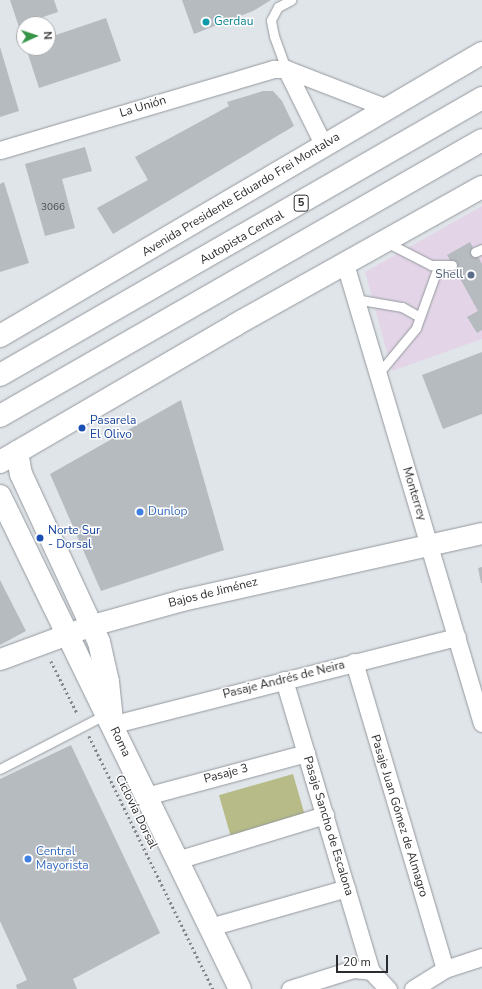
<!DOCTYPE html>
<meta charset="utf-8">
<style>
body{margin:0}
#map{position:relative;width:482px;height:989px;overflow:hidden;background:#e0e5ea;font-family:"Nunito Sans",sans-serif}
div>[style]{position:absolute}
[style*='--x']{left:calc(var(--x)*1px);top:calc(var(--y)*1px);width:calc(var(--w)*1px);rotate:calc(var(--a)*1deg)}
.commercial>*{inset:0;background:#e3d5e7}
.green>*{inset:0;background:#b6bb88;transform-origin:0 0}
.building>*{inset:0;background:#b6bbc0}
.path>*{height:2.5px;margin-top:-1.25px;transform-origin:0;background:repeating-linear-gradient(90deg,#83868a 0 2px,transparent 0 5px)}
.roads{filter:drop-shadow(0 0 1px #93989d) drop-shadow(0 0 1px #93989d)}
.service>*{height:9px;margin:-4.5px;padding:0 4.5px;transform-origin:4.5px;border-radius:4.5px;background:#fff}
.minor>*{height:17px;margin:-8.5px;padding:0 8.5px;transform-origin:8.5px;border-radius:8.5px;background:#fff}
.tertiary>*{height:21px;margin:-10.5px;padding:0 10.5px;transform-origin:10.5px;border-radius:10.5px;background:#fff}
.primary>*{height:22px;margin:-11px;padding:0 11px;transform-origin:11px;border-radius:11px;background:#fff}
.motorway>*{height:22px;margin:-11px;padding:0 11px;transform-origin:11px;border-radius:11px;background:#fff}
.dots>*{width:11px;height:11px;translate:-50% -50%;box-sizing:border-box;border:2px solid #fff;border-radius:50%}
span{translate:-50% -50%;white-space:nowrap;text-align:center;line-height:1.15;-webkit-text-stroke:3px #fff;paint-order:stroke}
.number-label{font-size:10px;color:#4e5053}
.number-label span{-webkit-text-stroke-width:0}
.shield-label span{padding:1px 3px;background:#fff;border:1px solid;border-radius:3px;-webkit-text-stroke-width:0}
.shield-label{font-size:11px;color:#2b2c2f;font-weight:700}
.culture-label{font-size:12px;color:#0d838f}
.left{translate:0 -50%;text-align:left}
.street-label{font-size:12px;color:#2b2c2f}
.service-label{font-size:12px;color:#4e5e75}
.right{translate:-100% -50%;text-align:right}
.transit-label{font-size:12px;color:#164399}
.shop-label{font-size:12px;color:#366cbe}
.north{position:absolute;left:16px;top:16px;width:40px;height:40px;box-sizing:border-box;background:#fff;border:1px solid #aaabac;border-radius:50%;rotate:87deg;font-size:11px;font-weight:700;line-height:16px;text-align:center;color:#2b2c2f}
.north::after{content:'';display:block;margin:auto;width:14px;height:18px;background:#369446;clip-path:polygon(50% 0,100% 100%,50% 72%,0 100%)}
.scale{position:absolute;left:336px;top:955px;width:52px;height:18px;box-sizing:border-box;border:2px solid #2b2c2f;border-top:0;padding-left:5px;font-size:12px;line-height:14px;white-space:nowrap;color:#2b2c2f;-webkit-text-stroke:3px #fff;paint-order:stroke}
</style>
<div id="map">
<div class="commercial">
<div style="clip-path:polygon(482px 206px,482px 339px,392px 371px,365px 272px)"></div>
</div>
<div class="green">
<div style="left:293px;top:774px;width:44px;height:77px;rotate:74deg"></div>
</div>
<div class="building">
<div style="clip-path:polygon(10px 0,54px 0,58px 12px,43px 17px,45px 24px,24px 24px,24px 42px)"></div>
<div style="clip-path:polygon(182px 0,271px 0,253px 11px,194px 34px)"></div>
<div style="clip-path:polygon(106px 18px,121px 61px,39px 88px,26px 48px,48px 48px,48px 33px,50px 37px)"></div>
<div style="clip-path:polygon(0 47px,19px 111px,0 117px)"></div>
<div style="clip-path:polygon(263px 91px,273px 91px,282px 101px,294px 126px,113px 234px,97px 208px,148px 180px,135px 157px,229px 106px,227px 102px)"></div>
<div style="clip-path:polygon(85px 147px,92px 171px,62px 179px,75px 228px,45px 236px,25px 164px)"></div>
<div style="clip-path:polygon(4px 182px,29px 263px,0 272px,0 184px)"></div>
<div style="clip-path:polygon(470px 242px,482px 264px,482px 330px,477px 333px,467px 317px,478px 311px,447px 255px)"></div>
<div style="clip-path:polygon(482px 352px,482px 414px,443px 429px,422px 375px)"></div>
<div style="clip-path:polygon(181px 400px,224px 550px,101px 591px,50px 474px)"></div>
<div style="clip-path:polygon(482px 567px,482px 583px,481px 583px,478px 568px)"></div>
<div style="clip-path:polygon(0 580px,26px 631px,0 645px)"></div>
<div style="clip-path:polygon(71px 745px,160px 933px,73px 979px,77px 989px,17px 989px,16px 985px,27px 980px,0 921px,0 779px)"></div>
</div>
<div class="path">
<div style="--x:51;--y:661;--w:60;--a:63.4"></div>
<div style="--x:89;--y:736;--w:282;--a:63.9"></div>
</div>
<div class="roads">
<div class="service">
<div style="--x:286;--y:69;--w:35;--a:-110"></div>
<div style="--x:274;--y:36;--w:16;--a:-101"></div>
<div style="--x:271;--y:20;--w:15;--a:-62"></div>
<div style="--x:278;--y:7;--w:15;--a:-28"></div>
<div style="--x:386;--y:242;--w:51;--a:27.1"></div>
<div style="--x:431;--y:265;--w:21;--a:0"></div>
<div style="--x:475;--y:252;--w:8;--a:-23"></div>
<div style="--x:355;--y:299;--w:48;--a:9.7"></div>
<div style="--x:402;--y:307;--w:18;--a:29"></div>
<div style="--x:378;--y:374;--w:60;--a:-50.4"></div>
<div style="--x:416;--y:328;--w:65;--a:-70.2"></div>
<div style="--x:0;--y:769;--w:119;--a:-27.4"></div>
</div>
<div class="minor">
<div style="--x:286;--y:69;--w:86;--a:63.7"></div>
<div style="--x:0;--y:150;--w:286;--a:-16.5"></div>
<div style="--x:274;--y:69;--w:12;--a:0"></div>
<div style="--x:286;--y:69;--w:108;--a:21.1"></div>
<div style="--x:345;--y:264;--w:479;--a:73.4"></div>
<div style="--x:354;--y:662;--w:320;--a:73.5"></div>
<div style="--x:284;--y:680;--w:304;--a:73.4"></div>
<div style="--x:111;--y:725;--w:357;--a:-14.3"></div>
<div style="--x:146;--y:796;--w:166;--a:-15"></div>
<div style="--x:177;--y:860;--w:155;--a:-16.9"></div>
<div style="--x:210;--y:927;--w:142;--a:-15.9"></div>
<div style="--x:290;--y:989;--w:66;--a:-17.6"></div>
<div style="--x:353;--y:969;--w:18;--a:6"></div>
<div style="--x:371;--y:971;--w:25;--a:47"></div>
<div style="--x:413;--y:989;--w:38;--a:-32"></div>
<div style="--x:445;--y:969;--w:39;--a:-18"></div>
</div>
<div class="tertiary">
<div style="--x:0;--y:659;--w:98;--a:-20.3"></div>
<div style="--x:92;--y:625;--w:93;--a:-15.5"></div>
<div style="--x:182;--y:600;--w:307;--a:-12.6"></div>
</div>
<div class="primary">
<div style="--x:0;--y:336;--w:559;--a:-30.42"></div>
<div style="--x:17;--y:452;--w:22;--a:80"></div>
<div style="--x:21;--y:474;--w:185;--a:65.1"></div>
<div style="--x:99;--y:642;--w:41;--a:77.3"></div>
<div style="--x:108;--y:682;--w:31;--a:84"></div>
<div style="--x:0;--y:462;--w:272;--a:-30.2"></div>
<div style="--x:235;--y:325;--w:283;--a:-29.2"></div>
<div style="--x:0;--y:496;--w:548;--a:64.04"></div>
</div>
<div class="motorway">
<div style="--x:0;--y:375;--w:556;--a:-29.89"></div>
<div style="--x:0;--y:416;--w:555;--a:-29.8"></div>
</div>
</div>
<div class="dots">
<div style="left:206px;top:22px;background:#0f9aa8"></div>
<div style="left:471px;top:275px;background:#5c6f8a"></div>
<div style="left:82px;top:428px;background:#1a4fb4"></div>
<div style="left:140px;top:512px;background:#3f7fe0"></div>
<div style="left:40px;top:538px;background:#1a4fb4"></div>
<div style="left:28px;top:859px;background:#3f7fe0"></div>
</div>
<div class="number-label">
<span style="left:53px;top:208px">3066</span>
</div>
<div class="shield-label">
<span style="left:301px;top:203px">5</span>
</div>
<div class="culture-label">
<span class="left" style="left:214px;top:22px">Gerdau</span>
</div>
<div class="street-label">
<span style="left:143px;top:107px;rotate:-17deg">La Unión</span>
<span style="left:241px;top:195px;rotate:-31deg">Avenida Presidente Eduardo Frei Montalva</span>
<span style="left:242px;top:238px;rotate:-30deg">Autopista Central</span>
<span style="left:414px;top:494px;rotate:73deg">Monterrey</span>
<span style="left:213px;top:593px;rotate:-14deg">Bajos de Jiménez</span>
<span style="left:284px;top:680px;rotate:-14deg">Pasaje Andrés de Neira</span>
<span style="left:120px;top:742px;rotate:64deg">Roma</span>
<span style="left:226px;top:774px;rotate:-15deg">Pasaje 3</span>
<span style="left:136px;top:812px;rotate:64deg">Ciclovía Dorsal</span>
<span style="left:399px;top:816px;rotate:73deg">Pasaje Juan Gómez de Almagro</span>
<span style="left:328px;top:826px;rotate:73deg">Pasaje Sancho de Escalona</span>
</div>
<div class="service-label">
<span class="right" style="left:463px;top:275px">Shell</span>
</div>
<div class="transit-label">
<span class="left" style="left:90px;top:428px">Pasarela<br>El Olivo</span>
<span class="left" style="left:48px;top:538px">Norte Sur<br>- Dorsal</span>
</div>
<div class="shop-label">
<span class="left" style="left:148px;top:512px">Dunlop</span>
<span class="left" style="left:36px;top:859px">Central<br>Mayorista</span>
</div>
<div class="north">N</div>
<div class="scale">20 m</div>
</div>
